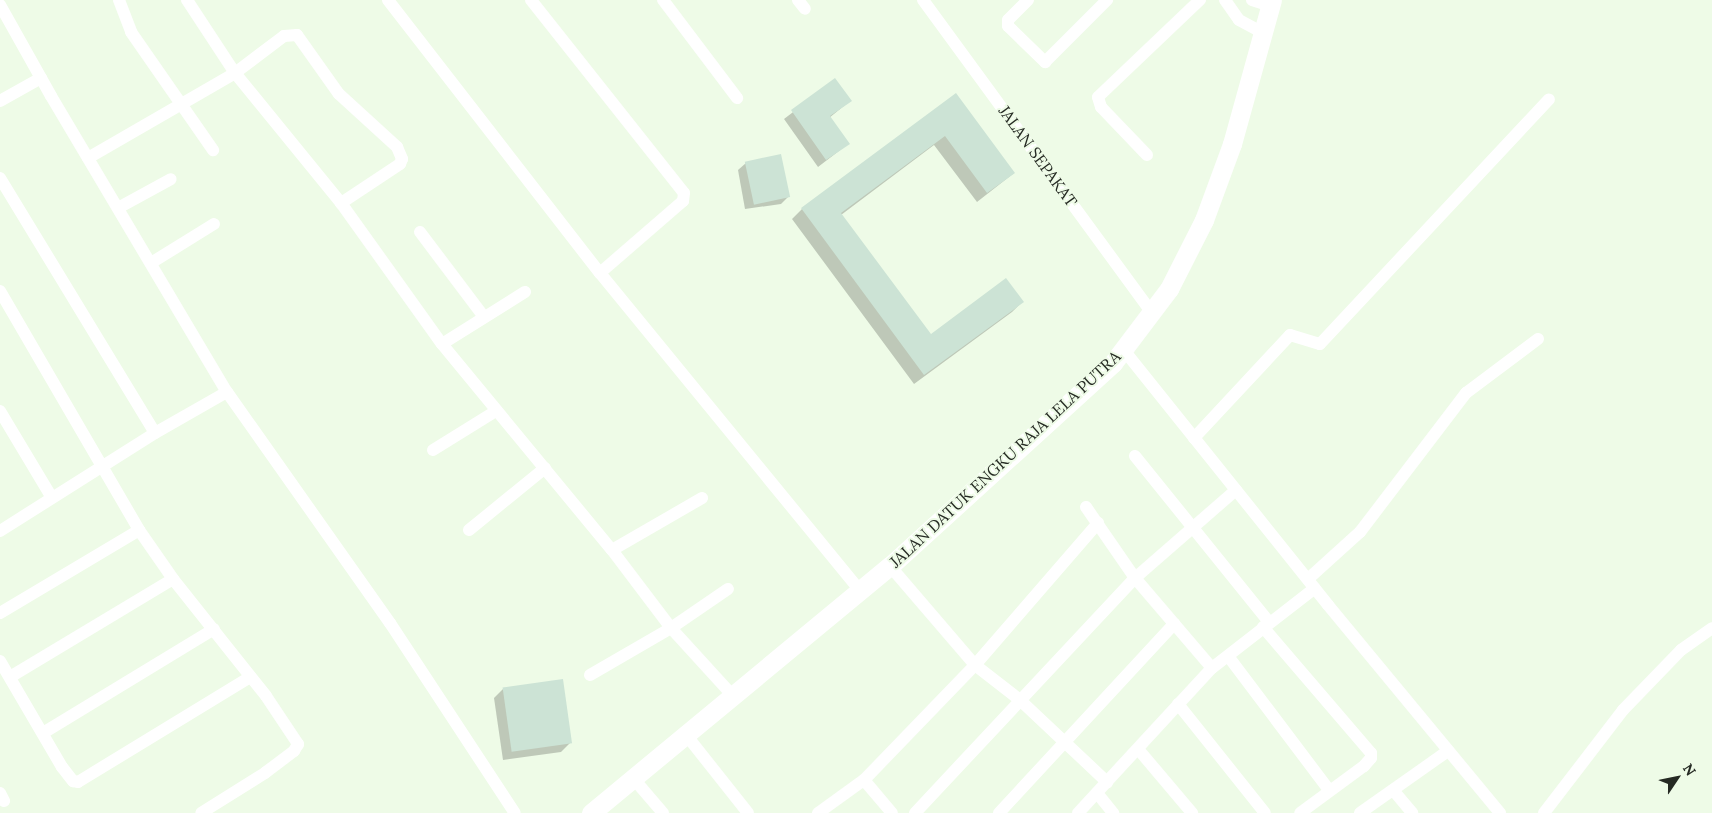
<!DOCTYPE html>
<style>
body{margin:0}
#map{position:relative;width:1712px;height:813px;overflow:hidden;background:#eefbe7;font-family:Lora,serif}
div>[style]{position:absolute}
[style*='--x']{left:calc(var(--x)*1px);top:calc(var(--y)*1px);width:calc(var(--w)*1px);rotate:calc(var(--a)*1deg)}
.shadow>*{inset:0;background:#0003}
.building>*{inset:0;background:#cce3d5;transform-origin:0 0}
.street>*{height:12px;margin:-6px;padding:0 6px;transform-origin:6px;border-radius:6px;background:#fff}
.secondary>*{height:19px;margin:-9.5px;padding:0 9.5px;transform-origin:9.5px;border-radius:9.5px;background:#fff}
span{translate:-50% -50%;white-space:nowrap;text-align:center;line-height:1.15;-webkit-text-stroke:4px #eefbe7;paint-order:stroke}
.street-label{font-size:16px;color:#252a23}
.north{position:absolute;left:1652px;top:753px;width:50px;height:50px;-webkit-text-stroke:4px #eefbe7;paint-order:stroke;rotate:56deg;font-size:14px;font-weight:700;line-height:20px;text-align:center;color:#252a23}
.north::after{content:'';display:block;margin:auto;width:18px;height:22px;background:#252a23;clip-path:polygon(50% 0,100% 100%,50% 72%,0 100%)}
</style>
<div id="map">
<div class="shadow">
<div style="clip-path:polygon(835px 80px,850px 101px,829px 118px,848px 144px,818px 167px,784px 119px)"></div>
<div style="clip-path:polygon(956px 95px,1014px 173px,977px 202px,934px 145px,841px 215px,930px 336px,1022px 302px,1012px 312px,914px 384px,792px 219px,802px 209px)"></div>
<div style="clip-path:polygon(746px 163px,789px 196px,781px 204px,745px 209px,738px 170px)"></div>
<div style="clip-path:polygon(504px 688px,571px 742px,561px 752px,503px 760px,494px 698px)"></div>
</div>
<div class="building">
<div style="clip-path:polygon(835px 78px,852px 101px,830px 116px,850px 144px,826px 160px,791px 110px)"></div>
<div style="clip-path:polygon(956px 93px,1015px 173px,987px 193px,945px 136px,841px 213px,931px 334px,1006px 278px,1024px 302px,924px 375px,801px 208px)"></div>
<div style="left:781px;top:154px;width:44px;height:37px;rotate:78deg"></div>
<div style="left:563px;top:679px;width:65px;height:61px;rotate:82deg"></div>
</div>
<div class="street">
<div style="--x:119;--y:0;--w:34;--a:69"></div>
<div style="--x:131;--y:32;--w:144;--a:55.2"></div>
<div style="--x:187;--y:0;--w:87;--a:56.7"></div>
<div style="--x:235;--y:73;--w:61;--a:-37.1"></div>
<div style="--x:284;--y:36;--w:13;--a:-4"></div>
<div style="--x:297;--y:35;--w:72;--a:54.6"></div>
<div style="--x:339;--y:94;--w:79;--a:42.4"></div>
<div style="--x:397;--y:147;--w:13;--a:67"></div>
<div style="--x:402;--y:159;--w:5;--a:112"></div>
<div style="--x:400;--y:164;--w:71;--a:146.5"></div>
<div style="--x:388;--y:0;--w:346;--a:52.2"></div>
<div style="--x:600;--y:273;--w:411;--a:50.7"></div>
<div style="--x:531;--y:0;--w:246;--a:51.6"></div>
<div style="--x:684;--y:193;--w:8;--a:97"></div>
<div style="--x:683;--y:201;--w:110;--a:139.1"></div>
<div style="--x:663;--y:0;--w:123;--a:52.9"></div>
<div style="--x:798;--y:0;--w:11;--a:52"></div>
<div style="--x:923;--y:0;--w:388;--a:53.8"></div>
<div style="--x:1028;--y:0;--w:28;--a:135"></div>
<div style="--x:1008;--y:20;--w:6;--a:90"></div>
<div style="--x:1008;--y:26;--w:52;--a:44.2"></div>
<div style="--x:1045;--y:62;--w:88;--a:-45"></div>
<div style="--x:1225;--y:0;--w:24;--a:55"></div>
<div style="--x:1239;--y:20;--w:26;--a:28"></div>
<div style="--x:1252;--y:0;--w:19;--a:18"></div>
<div style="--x:0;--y:5;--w:104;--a:60.7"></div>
<div style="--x:51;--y:96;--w:344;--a:59.3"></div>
<div style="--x:227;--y:392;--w:283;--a:54.8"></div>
<div style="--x:390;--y:623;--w:227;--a:56.7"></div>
<div style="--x:0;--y:101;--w:47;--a:-29.3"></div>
<div style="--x:1147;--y:155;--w:66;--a:-133.8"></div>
<div style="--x:1101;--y:107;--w:10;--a:-107"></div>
<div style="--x:1098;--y:97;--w:141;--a:-43.6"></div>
<div style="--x:88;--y:158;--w:170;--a:-30"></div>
<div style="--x:235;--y:73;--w:168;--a:50.8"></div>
<div style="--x:341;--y:203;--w:173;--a:54.4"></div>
<div style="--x:442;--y:344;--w:267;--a:50.5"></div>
<div style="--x:612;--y:550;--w:98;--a:52.9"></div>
<div style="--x:671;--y:628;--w:92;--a:47.6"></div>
<div style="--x:0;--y:178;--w:298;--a:58.7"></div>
<div style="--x:118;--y:208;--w:60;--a:-28.7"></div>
<div style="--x:420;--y:232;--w:106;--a:53"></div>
<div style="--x:151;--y:263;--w:74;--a:-31.8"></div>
<div style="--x:0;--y:291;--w:276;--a:59.8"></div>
<div style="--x:139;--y:530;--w:60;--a:55.2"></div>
<div style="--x:173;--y:579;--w:149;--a:51.5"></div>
<div style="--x:266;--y:696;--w:58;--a:56.3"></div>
<div style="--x:298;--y:744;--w:8;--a:120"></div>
<div style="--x:294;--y:751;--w:36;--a:143"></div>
<div style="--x:265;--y:773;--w:75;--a:148"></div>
<div style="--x:442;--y:344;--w:98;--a:-32.1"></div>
<div style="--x:1123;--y:349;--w:328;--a:51.3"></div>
<div style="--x:1328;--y:605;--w:270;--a:50.4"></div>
<div style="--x:0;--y:411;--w:101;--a:59.1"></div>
<div style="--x:1194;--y:438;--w:141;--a:-47"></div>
<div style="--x:1290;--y:335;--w:31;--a:17"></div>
<div style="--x:1320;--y:344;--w:335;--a:-46.9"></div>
<div style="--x:433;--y:450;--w:74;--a:-31.8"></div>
<div style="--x:1135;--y:456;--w:213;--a:51.1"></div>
<div style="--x:1086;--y:507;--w:86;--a:55.4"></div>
<div style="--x:1135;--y:578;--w:118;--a:49.5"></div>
<div style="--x:469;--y:530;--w:98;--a:-39.2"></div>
<div style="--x:0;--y:531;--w:183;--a:-32.3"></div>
<div style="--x:155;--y:433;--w:83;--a:-29.7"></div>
<div style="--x:612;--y:550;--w:104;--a:-30"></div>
<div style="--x:890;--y:566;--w:130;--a:49.4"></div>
<div style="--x:975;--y:665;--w:57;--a:37.9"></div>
<div style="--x:1020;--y:700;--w:120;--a:43.3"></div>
<div style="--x:1308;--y:579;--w:70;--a:-42.1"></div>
<div style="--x:1360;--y:532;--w:175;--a:-52.7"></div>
<div style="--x:1466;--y:393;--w:90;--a:-36.9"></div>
<div style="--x:0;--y:613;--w:162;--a:-30.8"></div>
<div style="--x:1263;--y:627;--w:166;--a:49.4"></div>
<div style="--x:1371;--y:753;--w:5;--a:90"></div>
<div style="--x:1371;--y:758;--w:11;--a:131"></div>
<div style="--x:1364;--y:766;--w:79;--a:143.7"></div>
<div style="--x:1228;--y:656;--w:168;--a:53"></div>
<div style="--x:0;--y:661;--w:123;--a:59.7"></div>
<div style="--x:62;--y:767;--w:18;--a:52"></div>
<div style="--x:73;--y:781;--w:5;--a:11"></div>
<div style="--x:78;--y:782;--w:202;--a:-31.4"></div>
<div style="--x:590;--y:675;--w:94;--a:-30.1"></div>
<div style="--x:671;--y:628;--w:69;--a:-34.4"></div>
<div style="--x:10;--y:677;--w:190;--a:-31"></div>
<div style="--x:1178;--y:704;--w:139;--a:51.4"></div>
<div style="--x:43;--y:733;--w:200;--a:-31.3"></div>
<div style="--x:687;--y:736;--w:98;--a:51.6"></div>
<div style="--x:1138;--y:749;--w:84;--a:49.8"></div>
<div style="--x:633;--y:778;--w:46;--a:49.4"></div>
<div style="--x:864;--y:780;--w:43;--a:49.7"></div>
<div style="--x:1393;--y:790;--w:30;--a:50"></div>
<div style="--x:0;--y:793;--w:9;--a:63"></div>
<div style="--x:1097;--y:793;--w:26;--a:51"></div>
<div style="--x:818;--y:813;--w:57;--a:-35.7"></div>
<div style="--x:864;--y:780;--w:160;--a:-46"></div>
<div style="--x:975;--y:665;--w:188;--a:-49.1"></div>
<div style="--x:915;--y:813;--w:322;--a:-46.9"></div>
<div style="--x:1135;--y:578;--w:134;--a:-41.1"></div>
<div style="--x:999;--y:813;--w:258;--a:-47.2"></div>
<div style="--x:1078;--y:813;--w:197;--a:-47.3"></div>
<div style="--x:1212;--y:668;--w:130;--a:-37.8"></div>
<div style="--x:1360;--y:813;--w:108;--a:-35.2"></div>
<div style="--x:1544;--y:813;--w:130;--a:-52.5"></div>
<div style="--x:1623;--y:710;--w:83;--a:-46"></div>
<div style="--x:1681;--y:650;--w:38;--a:-35"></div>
</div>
<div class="secondary">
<div style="--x:591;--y:813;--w:388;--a:-39.6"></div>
<div style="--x:890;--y:566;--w:302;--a:-42.3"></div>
<div style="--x:1113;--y:363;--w:93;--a:-52.9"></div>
<div style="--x:1169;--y:289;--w:77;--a:-63.1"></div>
<div style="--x:1204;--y:220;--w:81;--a:-69.8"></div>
<div style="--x:1232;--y:144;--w:149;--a:-74.5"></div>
</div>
<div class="street-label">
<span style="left:1038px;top:156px;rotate:54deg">JALAN SEPAKAT</span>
<span style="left:1005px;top:459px;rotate:-43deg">JALAN DATUK ENGKU RAJA LELA PUTRA</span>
</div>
<div class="north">N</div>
</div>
